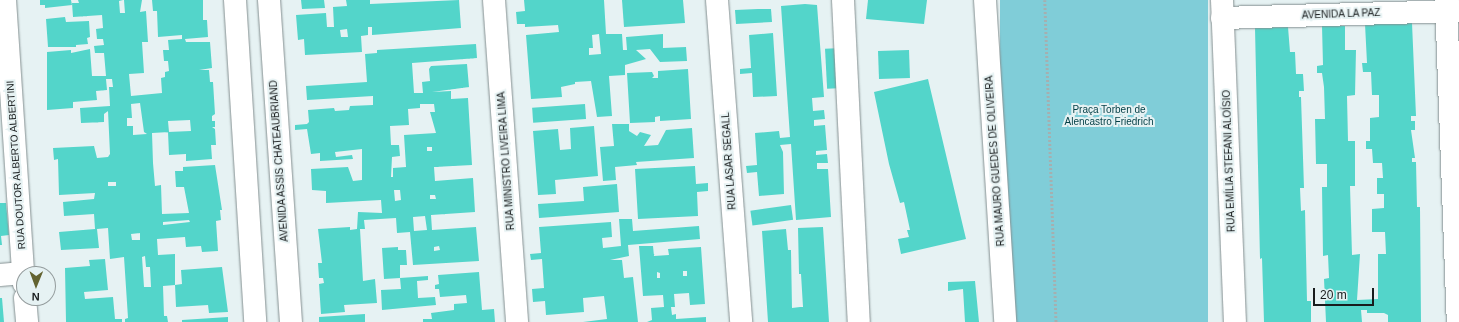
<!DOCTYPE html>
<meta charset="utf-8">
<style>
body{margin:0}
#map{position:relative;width:1459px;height:322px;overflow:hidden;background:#e6f2f3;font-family:Helvetica,sans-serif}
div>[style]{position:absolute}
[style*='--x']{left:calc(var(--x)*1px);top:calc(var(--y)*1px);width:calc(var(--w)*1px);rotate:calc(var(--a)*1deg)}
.green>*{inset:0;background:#80cdd8;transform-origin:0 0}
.building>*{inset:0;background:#53d5ca;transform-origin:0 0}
.path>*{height:2.5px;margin-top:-1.25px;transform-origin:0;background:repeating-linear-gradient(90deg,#a5afb0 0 2px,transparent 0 4px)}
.roads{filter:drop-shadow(0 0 1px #859091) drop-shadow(0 0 1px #859091)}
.minor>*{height:22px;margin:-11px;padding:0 11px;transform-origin:11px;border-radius:11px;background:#fff}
span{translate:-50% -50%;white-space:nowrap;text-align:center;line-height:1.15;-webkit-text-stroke:4px #e6f2f3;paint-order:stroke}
.street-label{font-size:10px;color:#181c1d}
.park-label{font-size:10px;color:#003d44}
.north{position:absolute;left:16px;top:266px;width:40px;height:40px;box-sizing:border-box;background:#e6f2f3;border:1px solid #949c9d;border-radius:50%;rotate:181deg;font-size:11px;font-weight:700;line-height:16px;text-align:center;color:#181c1d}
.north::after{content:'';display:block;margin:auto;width:14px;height:18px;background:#636330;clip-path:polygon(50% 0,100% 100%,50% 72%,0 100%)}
.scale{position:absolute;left:1313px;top:288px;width:61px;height:18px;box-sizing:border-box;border:2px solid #181c1d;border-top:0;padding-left:5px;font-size:12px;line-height:14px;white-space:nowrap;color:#181c1d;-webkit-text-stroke:3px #e6f2f3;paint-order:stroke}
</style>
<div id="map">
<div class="green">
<div style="left:1000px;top:0;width:208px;height:322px"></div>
</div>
<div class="building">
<div style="clip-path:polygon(40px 0,71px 0,72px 5px,45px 8px,45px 5px,40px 5px)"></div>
<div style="clip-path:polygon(evenodd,78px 0,123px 0,119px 1px,120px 13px,125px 13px,124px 0,142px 0,140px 12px,146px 11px,148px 42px,142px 42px,144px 73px,129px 74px,131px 96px,162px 93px,161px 78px,165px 77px,165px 72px,169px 71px,168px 61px,164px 61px,163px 50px,169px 50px,168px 40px,182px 39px,182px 35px,158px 37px,157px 11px,153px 11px,152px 0,203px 0,203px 20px,207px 20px,208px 37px,185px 39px,186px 42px,210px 42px,212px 68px,199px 70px,209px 70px,210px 82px,213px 82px,215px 114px,212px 116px,212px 121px,215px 121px,215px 127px,212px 127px,215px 129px,216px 145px,211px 145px,212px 159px,186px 161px,186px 154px,169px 155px,168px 132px,191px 131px,190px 120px,168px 121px,169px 132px,152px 133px,153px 163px,155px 186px,161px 185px,162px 214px,189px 213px,184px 187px,176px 187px,175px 171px,183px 171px,183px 167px,215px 165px,222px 210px,220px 210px,221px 220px,216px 221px,218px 251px,202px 252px,201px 246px,186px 247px,185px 237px,157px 239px,158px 255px,175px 254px,175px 285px,182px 284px,181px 270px,222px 267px,228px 312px,209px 313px,208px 305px,176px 307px,175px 285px,163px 286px,164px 316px,167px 316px,168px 322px,125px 322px,125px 319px,128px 318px,124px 257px,110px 259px,108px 228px,97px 229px,99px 248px,61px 250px,59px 232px,95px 229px,94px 214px,64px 216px,63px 202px,94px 199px,95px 193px,59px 195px,58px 159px,54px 160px,53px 148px,94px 146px,97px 158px,108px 157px,110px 154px,108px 111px,104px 114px,104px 122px,81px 123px,80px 108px,110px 106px,109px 87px,113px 87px,112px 79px,106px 79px,107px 90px,96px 91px,97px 100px,73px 102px,73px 108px,47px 110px,47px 52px,71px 50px,71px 53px,90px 49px,92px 76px,106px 76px,104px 53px,95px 53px,94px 46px,104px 45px,103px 39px,97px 39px,96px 29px,103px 28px,102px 15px,73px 17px,72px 3px,79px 3px,78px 0,140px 103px,144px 132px,147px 134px,133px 135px,133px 126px,127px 126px,127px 118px,132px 118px,131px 104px,140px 103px,78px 0,108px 182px,116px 182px,116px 186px,108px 186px,108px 182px,78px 0,189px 220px,190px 222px,163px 225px,163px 222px,189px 220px,78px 0,140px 233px,140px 240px,132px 240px,131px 234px,140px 233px,78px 0,145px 256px,146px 267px,150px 267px,151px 287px,144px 287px,142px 257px,145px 256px)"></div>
<div style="clip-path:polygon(301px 0,324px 0,325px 8px,302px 9px)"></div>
<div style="clip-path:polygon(evenodd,346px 0,370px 0,370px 4px,459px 0,461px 28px,372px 35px,372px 27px,368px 27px,368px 35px,361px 36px,362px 52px,305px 55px,304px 39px,298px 40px,296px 15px,326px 13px,327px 27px,334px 27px,333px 7px,347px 6px,346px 0,347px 29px,348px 37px,341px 37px,340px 30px,347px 29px)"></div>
<div style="clip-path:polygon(evenodd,524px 0,604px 0,606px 34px,622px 34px,623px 50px,627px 50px,626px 37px,663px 34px,663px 48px,686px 47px,687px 61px,660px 62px,650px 49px,636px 50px,646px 59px,625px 65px,625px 75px,609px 76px,612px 116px,597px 117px,591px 81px,575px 82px,575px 84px,561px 87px,562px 97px,531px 99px,526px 35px,559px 32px,558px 25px,525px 27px,525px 24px,517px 24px,516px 12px,525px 11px,524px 0,599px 34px,601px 54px,589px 55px,589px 48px,593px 48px,592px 35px,599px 34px)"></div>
<div style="clip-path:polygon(622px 0,683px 0,685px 23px,624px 27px)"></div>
<div style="clip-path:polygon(868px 0,927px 0,924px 24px,866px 19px)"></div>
<div style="clip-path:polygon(805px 4px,817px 5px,824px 97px,812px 98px,813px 111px,824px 110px,825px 119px,814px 120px,814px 126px,825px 125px,827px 150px,816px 151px,816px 155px,827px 154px,828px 163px,817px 163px,817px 169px,828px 169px,831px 217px,796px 220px,791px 144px,780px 145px,783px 152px,784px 194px,759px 196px,757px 172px,747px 173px,746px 166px,757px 165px,755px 133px,779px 131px,780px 138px,790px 137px,781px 6px)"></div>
<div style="clip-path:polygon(758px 9px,771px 9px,772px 22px,736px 24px,735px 10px)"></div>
<div style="clip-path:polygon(65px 17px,66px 22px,89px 21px,90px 37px,87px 38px,88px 44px,76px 45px,76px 47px,48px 47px,46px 19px)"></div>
<div style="clip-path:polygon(1412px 23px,1416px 116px,1411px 116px,1411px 121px,1415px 121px,1415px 130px,1411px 130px,1415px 158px,1412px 158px,1412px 162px,1416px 162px,1417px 207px,1420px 207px,1421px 322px,1388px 322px,1388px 315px,1384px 313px,1367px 313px,1367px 310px,1361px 310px,1362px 322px,1326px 322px,1324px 279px,1329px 278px,1328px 255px,1323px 256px,1322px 187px,1327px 187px,1327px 164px,1316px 164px,1315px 119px,1325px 119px,1324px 87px,1322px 73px,1317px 73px,1317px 66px,1323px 65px,1322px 26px,1345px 26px,1345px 50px,1356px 50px,1355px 95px,1347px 96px,1348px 141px,1355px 141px,1355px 186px,1350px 186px,1352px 255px,1360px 254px,1357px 300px,1378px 299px,1378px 254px,1386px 254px,1385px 232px,1372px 232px,1372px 209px,1384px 208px,1384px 194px,1377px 194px,1377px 178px,1383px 178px,1382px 163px,1373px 163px,1372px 149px,1366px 149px,1366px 141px,1370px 141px,1370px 118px,1379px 117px,1379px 95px,1372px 95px,1371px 72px,1363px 72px,1362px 63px,1367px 63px,1365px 24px)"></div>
<div style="clip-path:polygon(1288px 27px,1290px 52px,1295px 52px,1296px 74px,1303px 74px,1304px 91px,1299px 91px,1299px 97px,1301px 97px,1304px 188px,1300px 188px,1301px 211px,1305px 210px,1307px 301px,1311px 301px,1311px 322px,1264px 322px,1262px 258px,1260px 259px,1255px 28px)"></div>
<div style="clip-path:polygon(773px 33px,777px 96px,753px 97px,752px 73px,740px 74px,740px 69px,751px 68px,749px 35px)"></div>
<div style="clip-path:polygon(evenodd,476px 44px,477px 58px,412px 63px,414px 93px,423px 93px,422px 82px,430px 81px,429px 69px,431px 66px,467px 64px,469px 87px,432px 92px,451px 91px,451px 99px,468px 98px,472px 165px,434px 167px,435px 181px,473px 178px,475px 212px,431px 215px,432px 230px,476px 227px,479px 261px,413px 265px,410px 232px,397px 233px,396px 218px,364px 220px,365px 229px,360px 229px,363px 281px,375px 279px,377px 303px,344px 305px,345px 312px,321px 314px,319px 284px,324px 283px,323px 278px,319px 278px,318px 263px,322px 263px,318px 229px,350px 227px,350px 230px,357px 229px,358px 212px,382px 213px,381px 200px,326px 203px,326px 191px,312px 190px,311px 169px,348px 167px,353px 181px,362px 180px,362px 149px,335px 152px,336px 157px,352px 155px,353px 159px,320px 161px,320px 153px,311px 154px,307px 129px,295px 130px,295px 125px,307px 124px,309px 122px,308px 110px,334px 108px,335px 111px,349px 110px,350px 106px,373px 105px,373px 96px,307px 100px,306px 86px,367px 82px,365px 54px,377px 53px,377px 50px,476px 44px,420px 104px,434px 104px,435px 112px,430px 112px,436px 133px,404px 135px,406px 167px,393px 168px,393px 177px,391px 177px,392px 157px,400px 156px,399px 145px,391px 145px,390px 126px,409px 125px,408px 109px,420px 108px,420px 104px,476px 44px,427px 147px,432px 147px,432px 151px,427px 151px,427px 147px,476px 44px,394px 190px,400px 190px,401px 200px,395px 201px,394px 190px,476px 44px,430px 195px,435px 195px,436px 199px,430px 199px,430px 195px,476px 44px,425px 216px,427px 230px,414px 231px,413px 217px,425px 216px,476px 44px,439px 246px,440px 250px,434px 251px,434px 247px,439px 246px)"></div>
<div style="left:841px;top:48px;width:40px;height:16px;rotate:87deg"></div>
<div style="left:909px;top:50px;width:28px;height:31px;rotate:88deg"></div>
<div style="clip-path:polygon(688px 69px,691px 119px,660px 121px,660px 116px,655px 117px,655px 122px,630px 123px,627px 73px,652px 72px,654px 76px,652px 78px,658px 78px,658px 71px)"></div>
<div style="clip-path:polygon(928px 79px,966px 239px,901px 254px,898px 239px,909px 237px,907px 230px,910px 230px,904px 202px,900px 203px,889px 164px,874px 92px)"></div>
<div style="left:585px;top:104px;width:15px;height:53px;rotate:86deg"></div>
<div style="clip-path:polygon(612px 124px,629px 124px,629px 131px,637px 136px,640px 132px,651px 135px,644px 146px,658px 145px,666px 130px,692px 128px,694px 158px,636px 162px,637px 165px,615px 167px,616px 180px,603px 181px,600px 147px,614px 146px)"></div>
<div style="clip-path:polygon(594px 126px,598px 176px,555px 180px,556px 194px,538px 195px,533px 131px,558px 129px,560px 150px,571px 149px,570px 128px)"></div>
<div style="clip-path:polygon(695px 166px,696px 184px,708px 183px,708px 191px,697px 192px,698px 216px,638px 219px,635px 169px)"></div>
<div style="clip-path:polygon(617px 184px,619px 212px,539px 218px,538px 204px,584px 201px,583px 187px)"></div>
<div style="clip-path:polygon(0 203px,6px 203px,9px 235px,1px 236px,2px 245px,0 245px)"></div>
<div style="left:791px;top:205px;width:15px;height:41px;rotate:82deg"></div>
<div style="clip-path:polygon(619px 219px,632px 219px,633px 231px,699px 226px,700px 239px,628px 245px,629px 256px,610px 260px,622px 260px,624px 278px,633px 277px,638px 322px,583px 322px,607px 319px,604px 296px,583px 298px,584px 312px,546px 315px,545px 301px,533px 302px,532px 289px,544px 288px,542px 259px,531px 260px,530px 254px,541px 253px,539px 227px,611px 222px,612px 237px,602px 238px,603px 248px,621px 246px)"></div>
<div style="clip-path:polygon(823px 227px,829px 322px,768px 322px,762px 231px,786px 229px,788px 250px,791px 250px,792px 308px,800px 307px,803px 307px,801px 274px,799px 274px,798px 228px)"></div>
<div style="clip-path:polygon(evenodd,639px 246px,653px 246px,654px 256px,669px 255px,668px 249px,701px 247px,705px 304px,690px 305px,689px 293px,674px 294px,675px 307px,671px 307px,672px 315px,676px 314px,676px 319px,706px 317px,706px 322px,647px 322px,652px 320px,651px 308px,664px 307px,663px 295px,643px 296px,639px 246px,683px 271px,687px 271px,687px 276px,683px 276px,683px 271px,639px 246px,657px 272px,660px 273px,660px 278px,657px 278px,657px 272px)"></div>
<div style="clip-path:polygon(398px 247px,398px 250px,406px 250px,407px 265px,400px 265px,400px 278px,384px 279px,382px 248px)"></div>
<div style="clip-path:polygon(105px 259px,108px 290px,84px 292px,85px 299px,113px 297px,115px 319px,122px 319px,122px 322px,66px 322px,65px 268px,90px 266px,89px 260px)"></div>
<div style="clip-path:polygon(479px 272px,482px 310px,494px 309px,495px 322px,423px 322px,423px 319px,432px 319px,431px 313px,454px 310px,454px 304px,467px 303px,466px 295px,440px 297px,439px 289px,435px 289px,435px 285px,439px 284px,438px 275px)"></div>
<div style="clip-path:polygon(428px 276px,428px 280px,417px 281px,418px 298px,435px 297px,436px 305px,382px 310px,381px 290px,401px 289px,400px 278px)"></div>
<div style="clip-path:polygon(975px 281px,979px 322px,965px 322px,963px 289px,948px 291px,948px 282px)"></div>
<div style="clip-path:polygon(0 298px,2px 298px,4px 322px,0 322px)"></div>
<div style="clip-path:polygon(365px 314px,365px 322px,319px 322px,319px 317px)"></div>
<div style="clip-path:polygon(228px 317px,228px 322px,182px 322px,182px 320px)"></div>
</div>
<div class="path">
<div style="--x:1045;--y:0;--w:322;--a:88"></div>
</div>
<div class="roads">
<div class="minor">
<div style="--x:5;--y:0;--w:284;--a:86.2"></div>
<div style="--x:235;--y:0;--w:323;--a:86.4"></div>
<div style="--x:269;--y:0;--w:323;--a:86.1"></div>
<div style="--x:494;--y:0;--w:323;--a:85.9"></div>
<div style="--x:717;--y:0;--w:323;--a:85.7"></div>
<div style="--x:843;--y:0;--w:322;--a:87.2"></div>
<div style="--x:985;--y:0;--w:323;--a:86.4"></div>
<div style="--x:1222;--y:0;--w:322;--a:87.7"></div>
<div style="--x:1446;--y:0;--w:322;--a:87.9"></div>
<div style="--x:1222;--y:18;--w:237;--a:-1.7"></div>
<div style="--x:0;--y:275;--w:23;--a:-5"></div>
<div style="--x:25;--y:298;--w:24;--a:85"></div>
</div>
</div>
<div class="street-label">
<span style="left:1341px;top:14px;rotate:-2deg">AVENIDA LA PAZ</span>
<span style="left:279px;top:161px;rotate:-94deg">AVENIDA ASSIS CHATEAUBRIAND</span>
<span style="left:506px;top:161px;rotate:-94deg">RUA MINISTRO LIVEIRA LIMA</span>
<span style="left:729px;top:161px;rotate:-94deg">RUA LASAR SEGALL</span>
<span style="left:995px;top:161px;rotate:-94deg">RUA MAURO GUEDES DE OLIVEIRA</span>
<span style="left:1229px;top:161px;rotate:-92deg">RUA EMÍLIA STEFANI ALOÍSIO</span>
<span style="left:16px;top:165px;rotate:-94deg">RUA DOUTOR ALBERTO ALBERTINI</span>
</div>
<div class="park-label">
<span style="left:1109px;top:115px">Praça Torben de<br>Alencastro Friedrich</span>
</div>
<div class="north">N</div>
<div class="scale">20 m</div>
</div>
